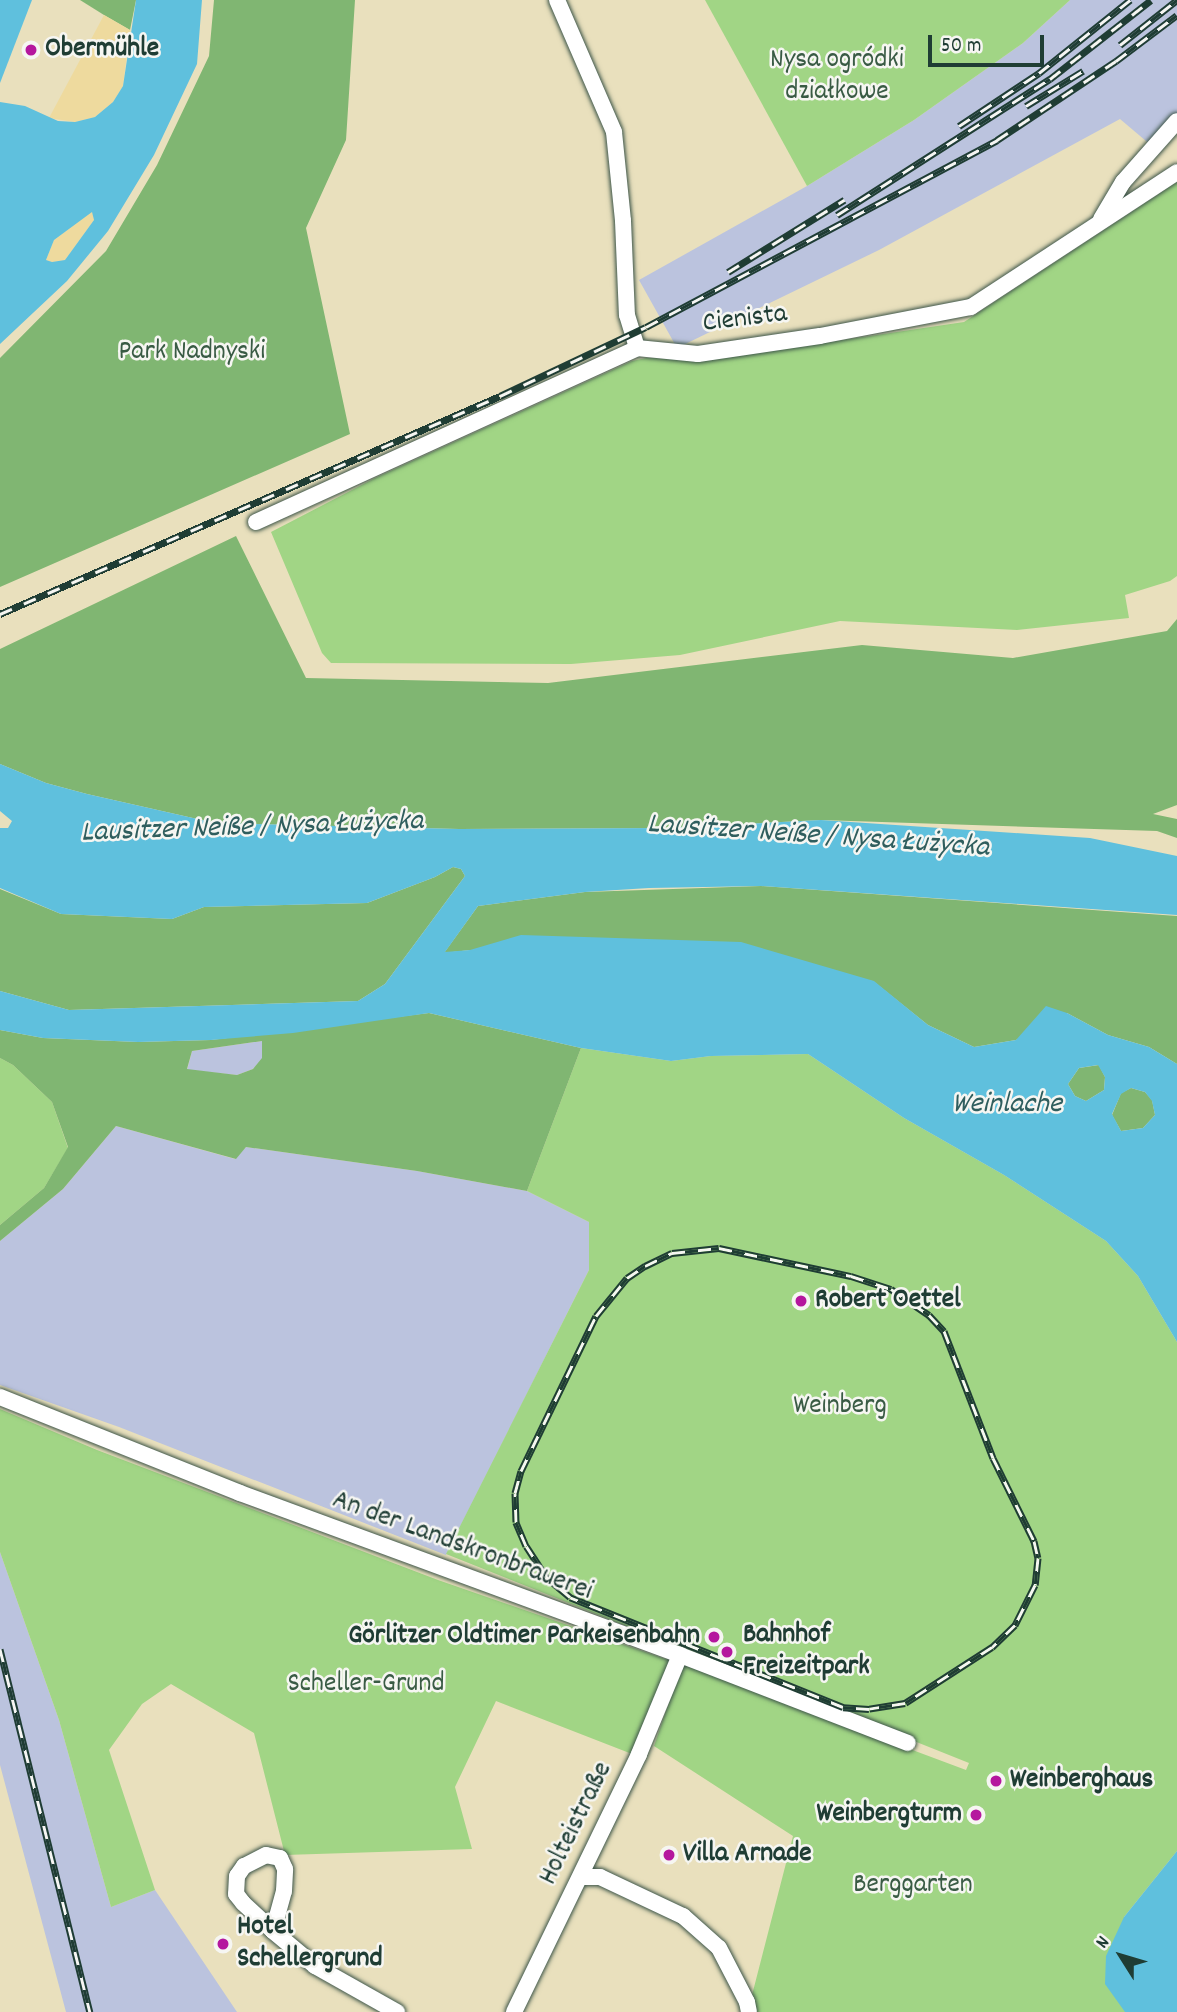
<!DOCTYPE html>
<meta charset="utf-8">
<style>
body{margin:0}
#map{position:relative;width:1177px;height:2012px;overflow:hidden;background:#e9e0bd;font-family:Dekko,sans-serif}
div>[style]{position:absolute}
[style*='--x']{left:calc(var(--x)*1px);top:calc(var(--y)*1px);width:calc(var(--w)*1px);rotate:calc(var(--a)*1deg)}
.industrial>*{inset:0;background:#bbc3de}
.green>*{inset:0;background:#a1d585}
.forest>*{inset:0;background:#80b672}
.sand>*{inset:0;background:#eeda9e}
.water>*{inset:0;background:#5fc0dd}
.roads{filter:drop-shadow(0 0 2px #3d5549) drop-shadow(0 0 2px #3d5549)}
.street>*{height:16px;margin:-8px;padding:0 8px;transform-origin:8px;border-radius:8px;background:#fff}
.rail>*{height:7px;margin-top:-3.5px;transform-origin:0;background:repeating-linear-gradient(90deg,#f6f6f2 0 13px,#1f3d34 0 26px);box-sizing:border-box;border-block:2px solid #1f3d34}
.dots>*{width:19px;height:19px;translate:-50% -50%;box-sizing:border-box;border:4px solid #f6f6f2;border-radius:50%}
span{translate:-50% -50%;white-space:nowrap;text-align:center;line-height:1.15;-webkit-text-stroke:5px #f6f6f2;paint-order:stroke}
.poi-label{font-size:28px;color:#1f3d34;font-weight:700}
.left{translate:0 -50%;text-align:left}
.right{translate:-100% -50%;text-align:right}
.park-label{font-size:28px;color:#395b44}
.street-label{font-size:28px;color:#1f3d34}
.water-label{font-size:30px;color:#2f5e5e;font-style:italic}
.north{position:absolute;left:1086px;top:1921px;width:70px;height:70px;-webkit-text-stroke:5px #f6f6f2;paint-order:stroke;rotate:307deg;font-size:19px;font-weight:700;line-height:28px;text-align:center;color:#1f3d34}
.north::after{content:'';display:block;margin:auto;width:24px;height:32px;background:#1f3d34;clip-path:polygon(50% 0,100% 100%,50% 72%,0 100%)}
.scale{position:absolute;left:928px;top:35px;width:116px;height:32px;box-sizing:border-box;border:4px solid #1f3d34;border-top:0;padding-left:9px;font-size:21px;line-height:24px;white-space:nowrap;color:#1f3d34;-webkit-text-stroke:5px #f6f6f2;paint-order:stroke}
</style>
<div id="map">
<div class="industrial">
<div style="clip-path:polygon(1070px 0,1177px 0,1177px 132px,1159px 152px,1120px 119px,879px 250px,677px 348px,639px 280px,807px 186px,914px 120px,1023px 43px)"></div>
<div style="clip-path:polygon(262px 1041px,263px 1058px,253px 1069px,237px 1075px,187px 1070px,192px 1051px)"></div>
<div style="clip-path:polygon(116px 1126px,235px 1159px,246px 1147px,417px 1171px,527px 1191px,589px 1222px,589px 1270px,446px 1555px,119px 1427px,0 1385px,0 1241px,63px 1189px)"></div>
<div style="clip-path:polygon(0 1552px,59px 1720px,111px 1907px,155px 1890px,237px 2012px,66px 2012px,0 1765px)"></div>
</div>
<div class="green">
<div style="clip-path:polygon(705px 0,1070px 0,1023px 43px,914px 120px,807px 186px)"></div>
<div style="clip-path:polygon(1177px 182px,1177px 576px,1170px 581px,1125px 595px,1129px 618px,1017px 630px,840px 621px,680px 655px,571px 664px,331px 663px,322px 653px,271px 532px,375px 478px,632px 361px,646px 358px,714px 359px,964px 322px)"></div>
<div style="clip-path:polygon(581px 1048px,671px 1061px,711px 1056px,808px 1054px,904px 1118px,1004px 1175px,1106px 1241px,1138px 1276px,1177px 1342px,1177px 1851px,1124px 1917px,1125px 2012px,753px 2012px,751px 1999px,793px 1836px,654px 1746px,682px 1664px,966px 1770px,969px 1763px,446px 1554px,589px 1270px,589px 1222px,527px 1191px)"></div>
<div style="clip-path:polygon(0 1058px,13px 1065px,52px 1102px,68px 1148px,44px 1188px,0 1225px)"></div>
<div style="clip-path:polygon(0 1409px,97px 1450px,438px 1580px,671px 1661px,632px 1754px,496px 1701px,455px 1787px,472px 1849px,285px 1855px,254px 1733px,171px 1684px,142px 1704px,109px 1750px,155px 1890px,111px 1907px,59px 1720px,0 1552px)"></div>
</div>
<div class="forest">
<div style="clip-path:polygon(80px 0,136px 0,130px 30px,104px 15px)"></div>
<div style="clip-path:polygon(214px 0,355px 0,346px 140px,306px 228px,350px 434px,0 587px,0 358px,106px 251px,157px 165px,209px 56px)"></div>
<div style="clip-path:polygon(236px 536px,306px 678px,548px 683px,862px 645px,1013px 658px,1167px 631px,1177px 619px,1177px 805px,1153px 814px,1177px 819px,1177px 838px,1157px 831px,821px 820px,668px 828px,459px 829px,215px 823px,87px 794px,46px 783px,0 764px,0 649px)"></div>
<div style="clip-path:polygon(453px 867px,461px 869px,465px 876px,385px 984px,358px 1001px,69px 1010px,0 991px,0 889px,61px 914px,172px 919px,204px 907px,367px 903px,435px 877px)"></div>
<div style="clip-path:polygon(761px 886px,1177px 916px,1177px 1064px,1149px 1047px,1108px 1035px,1067px 1013px,1016px 1040px,974px 1047px,928px 1025px,873px 981px,470px 950px,444px 953px,478px 906px,585px 892px)"></div>
<div style="clip-path:polygon(evenodd,429px 1013px,581px 1048px,527px 1191px,417px 1171px,246px 1147px,236px 1159px,116px 1126px,63px 1189px,0 1241px,0 1225px,44px 1188px,68px 1147px,52px 1102px,13px 1065px,0 1058px,0 1030px,43px 1038px,138px 1042px,211px 1040px,429px 1013px,262px 1041px,262px 1058px,253px 1069px,237px 1075px,187px 1069px,192px 1051px,262px 1041px)"></div>
<div style="clip-path:polygon(1099px 1065px,1105px 1077px,1104px 1090px,1086px 1101px,1075px 1096px,1068px 1084px,1079px 1068px)"></div>
<div style="clip-path:polygon(1131px 1088px,1145px 1092px,1152px 1100px,1155px 1115px,1143px 1128px,1121px 1131px,1112px 1115px,1121px 1093px)"></div>
</div>
<div class="sand">
<div style="clip-path:polygon(104px 15px,130px 30px,123px 86px,113px 102px,95px 117px,75px 122px,49px 118px)"></div>
<div style="clip-path:polygon(92px 211px,94px 220px,65px 260px,52px 262px,46px 260px,54px 240px)"></div>
</div>
<div class="water">
<div style="clip-path:polygon(0 0,32px 0,0 83px)"></div>
<div style="clip-path:polygon(evenodd,136px 0,202px 0,197px 64px,154px 155px,108px 231px,67px 281px,0 344px,0 102px,25px 106px,58px 121px,75px 122px,95px 117px,113px 102px,123px 86px,136px 0,92px 212px,94px 220px,65px 260px,52px 262px,46px 260px,54px 240px,92px 212px)"></div>
<div style="clip-path:polygon(evenodd,0 764px,46px 783px,87px 794px,215px 823px,459px 829px,668px 828px,821px 820px,1090px 838px,1177px 856px,1177px 915px,761px 886px,649px 888px,585px 892px,478px 906px,445px 952px,470px 950px,521px 935px,741px 942px,874px 981px,928px 1025px,974px 1047px,1016px 1040px,1046px 1006px,1067px 1013px,1108px 1035px,1149px 1047px,1177px 1064px,1177px 1342px,1138px 1276px,1106px 1241px,1004px 1175px,904px 1118px,808px 1054px,711px 1056px,671px 1061px,581px 1048px,429px 1013px,293px 1033px,211px 1040px,138px 1042px,43px 1038px,0 1030px,0 991px,69px 1010px,358px 1001px,385px 984px,465px 876px,461px 869px,453px 867px,435px 877px,367px 903px,204px 907px,172px 919px,61px 914px,0 888px,0 828px,8px 828px,12px 821px,0 811px,0 764px,1098px 1065px,1105px 1077px,1104px 1090px,1086px 1101px,1075px 1096px,1068px 1084px,1079px 1068px,1098px 1065px,0 764px,1131px 1088px,1145px 1092px,1152px 1101px,1155px 1115px,1143px 1128px,1121px 1131px,1112px 1114px,1121px 1094px,1131px 1088px)"></div>
<div style="clip-path:polygon(1177px 1851px,1177px 2012px,1125px 2012px,1105px 1984px,1106px 1956px,1124px 1917px)"></div>
</div>
<div class="roads">
<div class="street">
<div style="--x:557;--y:0;--w:144;--a:66.6"></div>
<div style="--x:614;--y:132;--w:89;--a:84.2"></div>
<div style="--x:623;--y:221;--w:94;--a:87.6"></div>
<div style="--x:627;--y:315;--w:34;--a:73"></div>
<div style="--x:1101;--y:219;--w:43;--a:-59.3"></div>
<div style="--x:1123;--y:182;--w:81;--a:-48.5"></div>
<div style="--x:256;--y:522;--w:419;--a:-24.5"></div>
<div style="--x:637;--y:348;--w:61;--a:5.6"></div>
<div style="--x:698;--y:354;--w:123;--a:-8.4"></div>
<div style="--x:820;--y:336;--w:154;--a:-10.9"></div>
<div style="--x:971;--y:307;--w:246;--a:-33.2"></div>
<div style="--x:0;--y:1397;--w:258;--a:21.8"></div>
<div style="--x:240;--y:1493;--w:469;--a:20.2"></div>
<div style="--x:680;--y:1655;--w:244;--a:21.1"></div>
<div style="--x:581;--y:1877;--w:19;--a:0"></div>
<div style="--x:600;--y:1877;--w:92;--a:25.2"></div>
<div style="--x:683;--y:1916;--w:48;--a:41.6"></div>
<div style="--x:719;--y:1948;--w:61;--a:62.6"></div>
<div style="--x:747;--y:2002;--w:10;--a:79"></div>
<div style="--x:273;--y:1931;--w:41;--a:-74.6"></div>
<div style="--x:284;--y:1891;--w:22;--a:-87"></div>
<div style="--x:285;--y:1869;--w:12;--a:-114"></div>
<div style="--x:280;--y:1858;--w:14;--a:-168"></div>
<div style="--x:266;--y:1855;--w:25;--a:153"></div>
<div style="--x:244;--y:1866;--w:12;--a:125"></div>
<div style="--x:237;--y:1876;--w:18;--a:93"></div>
<div style="--x:236;--y:1894;--w:11;--a:52"></div>
<div style="--x:243;--y:1903;--w:41;--a:43"></div>
<div style="--x:273;--y:1931;--w:55;--a:39.8"></div>
<div style="--x:315;--y:1966;--w:94;--a:29.3"></div>
<div style="--x:514;--y:2012;--w:287;--a:-64.1"></div>
<div style="--x:639;--y:1754;--w:107;--a:-67.5"></div>
</div>
</div>
<div class="rail">
<div style="--x:1120;--y:45;--w:73;--a:-38.3"></div>
<div style="--x:1026;--y:106;--w:67;--a:-31.6"></div>
<div style="--x:959;--y:126;--w:96;--a:-33.5"></div>
<div style="--x:1039;--y:73;--w:117;--a:-38.7"></div>
<div style="--x:837;--y:215;--w:253;--a:-32.6"></div>
<div style="--x:1050;--y:79;--w:128;--a:-38"></div>
<div style="--x:728;--y:272;--w:137;--a:-31.8"></div>
<div style="--x:0;--y:614;--w:545;--a:-23.56"></div>
<div style="--x:500;--y:396;--w:161;--a:-25.3"></div>
<div style="--x:646;--y:327;--w:398;--a:-28"></div>
<div style="--x:997;--y:140;--w:143;--a:-33.6"></div>
<div style="--x:1116;--y:61;--w:76;--a:-37"></div>
<div style="--x:719;--y:1248;--w:135;--a:12"></div>
<div style="--x:851;--y:1276;--w:42;--a:18"></div>
<div style="--x:891;--y:1289;--w:46;--a:34.4"></div>
<div style="--x:929;--y:1315;--w:22;--a:47"></div>
<div style="--x:944;--y:1331;--w:136;--a:68.9"></div>
<div style="--x:993;--y:1458;--w:93;--a:63.7"></div>
<div style="--x:1034;--y:1541;--w:17;--a:77"></div>
<div style="--x:1038;--y:1558;--w:27;--a:96"></div>
<div style="--x:1035;--y:1585;--w:45;--a:116.6"></div>
<div style="--x:1015;--y:1625;--w:32;--a:136"></div>
<div style="--x:992;--y:1647;--w:103;--a:147.2"></div>
<div style="--x:905;--y:1703;--w:36;--a:171"></div>
<div style="--x:869;--y:1709;--w:26;--a:-176"></div>
<div style="--x:843;--y:1707;--w:294;--a:-158.1"></div>
<div style="--x:570;--y:1597;--w:30;--a:-140"></div>
<div style="--x:547;--y:1578;--w:38;--a:-123"></div>
<div style="--x:526;--y:1546;--w:26;--a:-113"></div>
<div style="--x:516;--y:1522;--w:29;--a:-92"></div>
<div style="--x:515;--y:1493;--w:23;--a:-75"></div>
<div style="--x:521;--y:1471;--w:172;--a:-64.2"></div>
<div style="--x:596;--y:1316;--w:49;--a:-50.8"></div>
<div style="--x:627;--y:1278;--w:22;--a:-34"></div>
<div style="--x:645;--y:1266;--w:30;--a:-26"></div>
<div style="--x:672;--y:1253;--w:47;--a:-6.1"></div>
<div style="--x:0;--y:1649;--w:374;--a:76.1"></div>
</div>
<div class="dots">
<div style="left:31px;top:50px;background:#b5179e"></div>
<div style="left:801px;top:1301px;background:#b5179e"></div>
<div style="left:714px;top:1637px;background:#b5179e"></div>
<div style="left:727px;top:1652px;background:#b5179e"></div>
<div style="left:996px;top:1781px;background:#b5179e"></div>
<div style="left:976px;top:1815px;background:#b5179e"></div>
<div style="left:669px;top:1855px;background:#b5179e"></div>
<div style="left:223px;top:1944px;background:#b5179e"></div>
</div>
<div class="poi-label">
<span class="left" style="left:45px;top:50px">Obermühle</span>
<span class="left" style="left:815px;top:1301px">Robert Oettel</span>
<span class="left" style="left:743px;top:1652px">Bahnhof<br>Freizeitpark</span>
<span class="right" style="left:700px;top:1637px">Görlitzer Oldtimer Parkeisenbahn</span>
<span class="left" style="left:1010px;top:1781px">Weinberghaus</span>
<span class="right" style="left:962px;top:1815px">Weinbergturm</span>
<span class="left" style="left:683px;top:1855px">Villa Arnade</span>
<span class="left" style="left:237px;top:1944px">Hotel<br>Schellergrund</span>
</div>
<div class="park-label">
<span style="left:837px;top:77px">Nysa ogródki<br>działkowe</span>
<span style="left:192px;top:353px">Park Nadnyski</span>
<span style="left:840px;top:1407px">Weinberg</span>
<span style="left:366px;top:1685px">Scheller-Grund</span>
<span style="left:913px;top:1886px">Berggarten</span>
</div>
<div class="street-label">
<span style="left:745px;top:320px;rotate:-7deg">Cienista</span>
<span style="left:462px;top:1547px;rotate:20deg">An der Landskronbrauerei</span>
<span style="left:577px;top:1824px;rotate:-64deg">Holteistraße</span>
</div>
<div class="water-label">
<span style="left:252px;top:829px;rotate:-2deg">Lausitzer Neiße / Nysa Łużycka</span>
<span style="left:818px;top:838px;rotate:4deg">Lausitzer Neiße / Nysa Łużycka</span>
<span style="left:1007px;top:1106px">Weinlache</span>
</div>
<div class="north">N</div>
<div class="scale">50 m</div>
</div>
